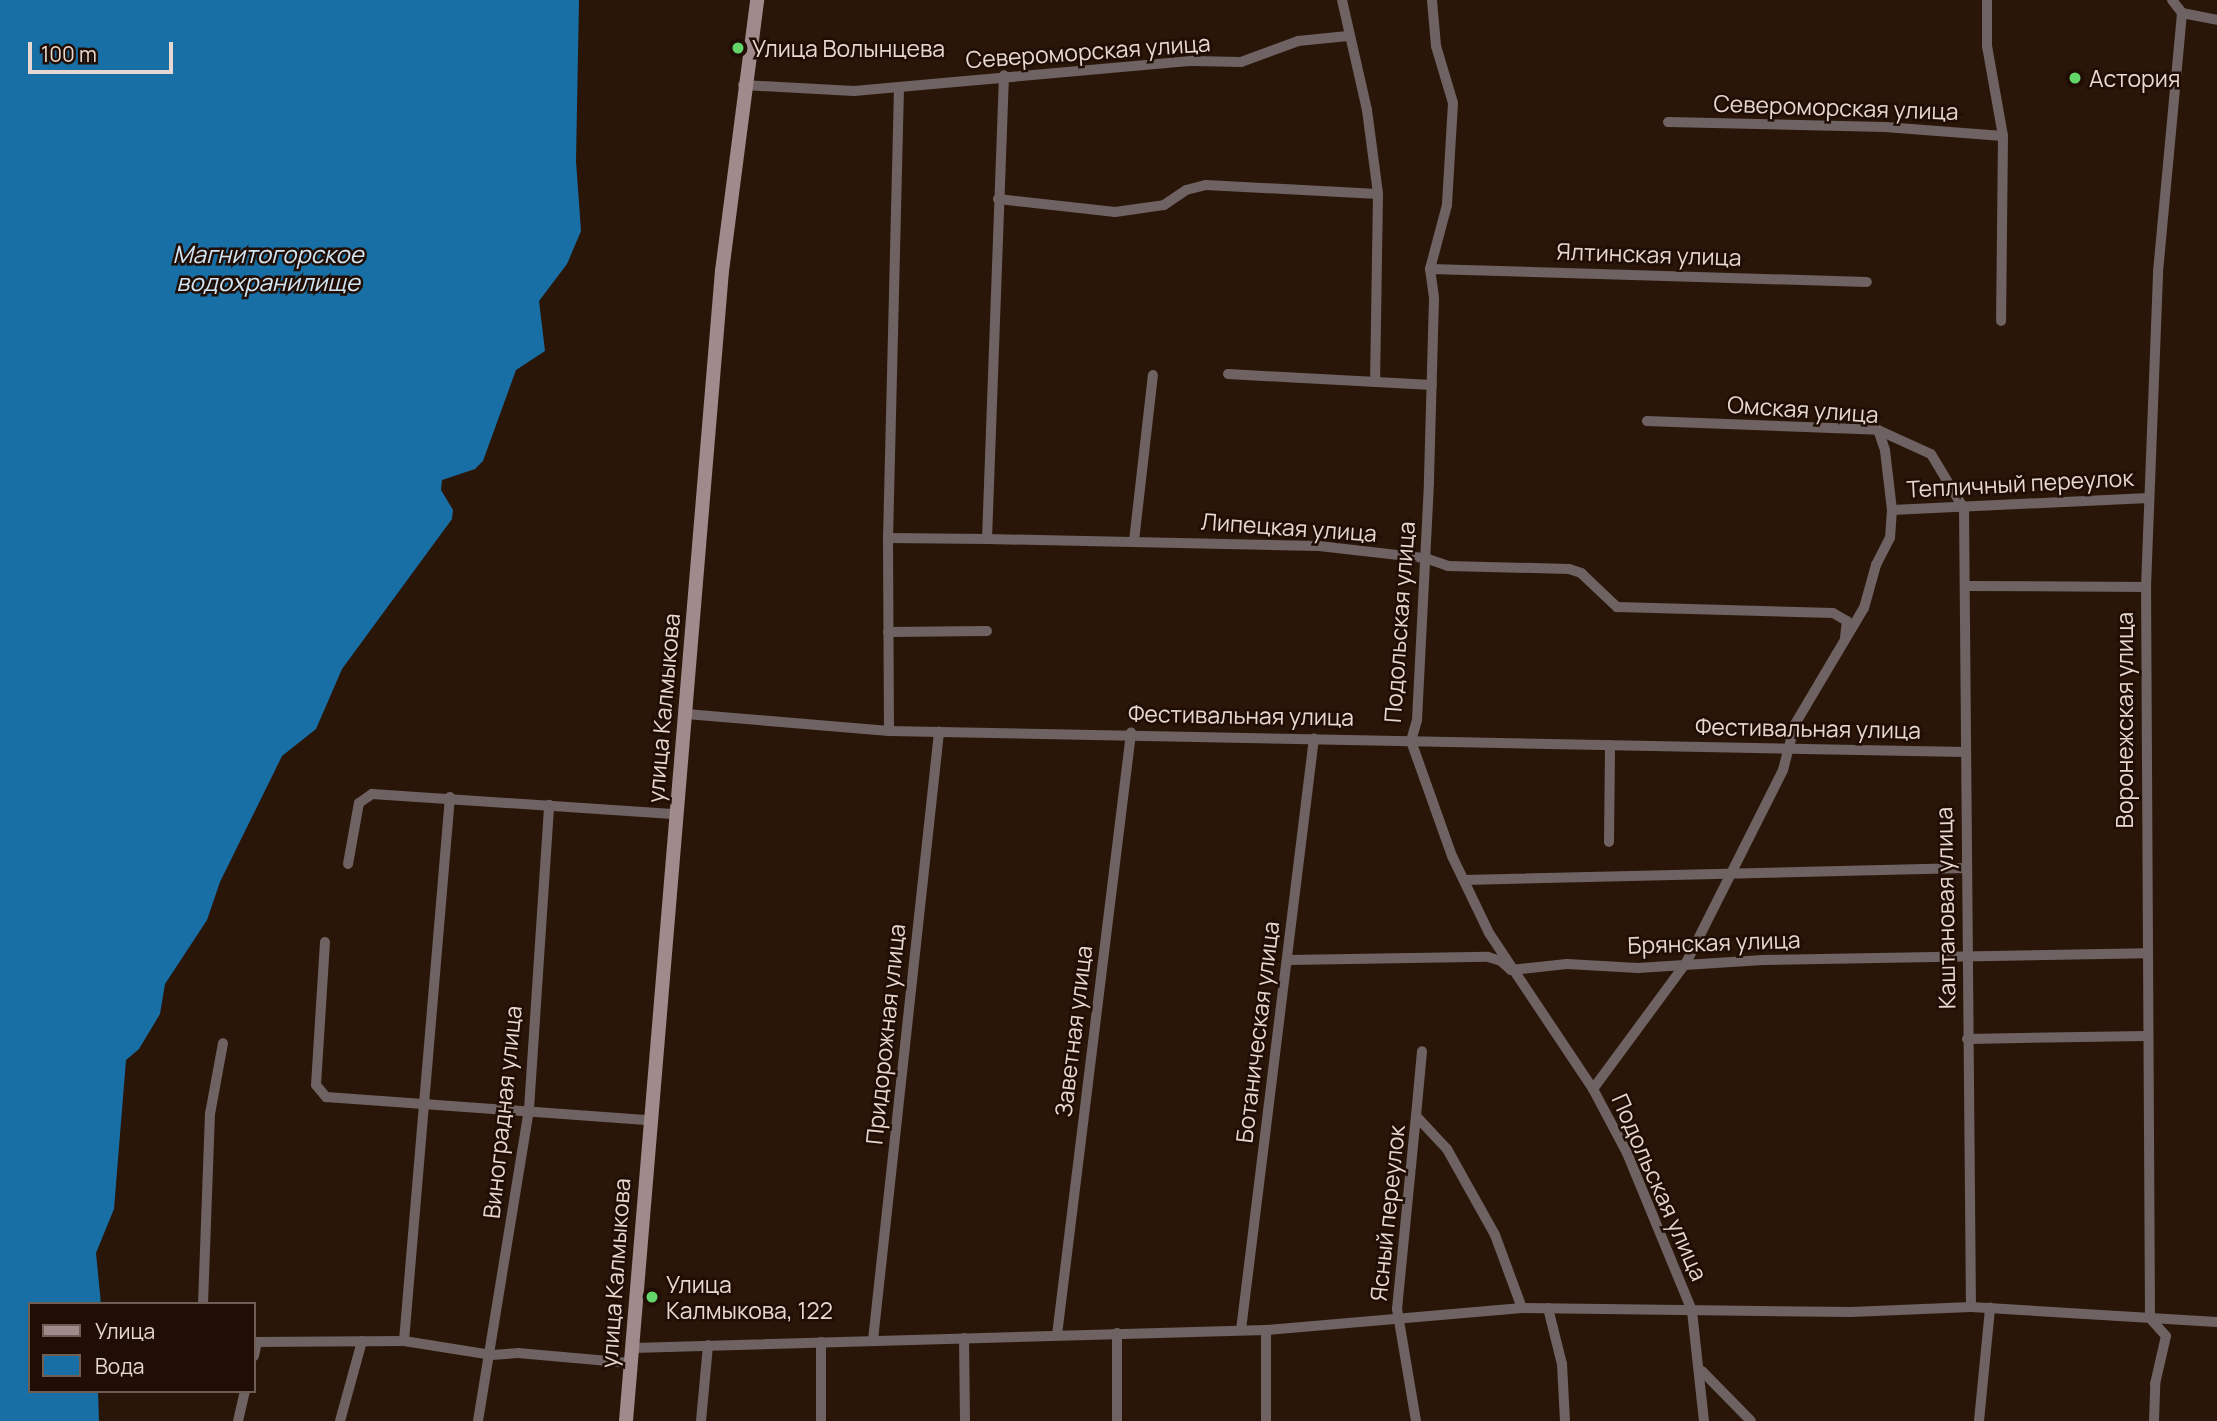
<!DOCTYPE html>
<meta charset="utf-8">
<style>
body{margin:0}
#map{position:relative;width:2217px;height:1421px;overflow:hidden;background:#2a1609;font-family:Manrope,sans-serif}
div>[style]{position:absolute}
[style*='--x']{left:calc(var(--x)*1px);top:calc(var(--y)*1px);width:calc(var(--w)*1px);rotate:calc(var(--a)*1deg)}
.water>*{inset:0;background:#186fa5}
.minor>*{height:10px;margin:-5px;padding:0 5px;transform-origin:5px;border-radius:5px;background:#6f6262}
.secondary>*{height:14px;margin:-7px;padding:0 7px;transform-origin:7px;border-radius:7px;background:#a08a8b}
.dots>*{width:19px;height:19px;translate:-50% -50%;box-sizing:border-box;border:4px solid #200d03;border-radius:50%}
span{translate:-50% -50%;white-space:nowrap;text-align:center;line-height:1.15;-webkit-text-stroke:5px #200d03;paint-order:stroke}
.poi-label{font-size:23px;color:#e6d8d0}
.left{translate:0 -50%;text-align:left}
.street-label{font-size:23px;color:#e6d8d0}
.water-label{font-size:24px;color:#d2e5f4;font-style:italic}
.legend{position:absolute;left:28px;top:1302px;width:228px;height:91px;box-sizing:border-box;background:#200d03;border:2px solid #6f5e55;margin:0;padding:9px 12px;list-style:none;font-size:21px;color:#e6d8d0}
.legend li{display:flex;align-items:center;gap:14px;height:35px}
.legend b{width:35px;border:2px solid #6f5e55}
.scale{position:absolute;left:28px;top:42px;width:145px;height:32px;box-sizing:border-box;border:4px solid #e6d8d0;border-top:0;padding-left:9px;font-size:21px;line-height:24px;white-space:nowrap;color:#e6d8d0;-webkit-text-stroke:5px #200d03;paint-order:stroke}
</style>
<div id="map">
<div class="water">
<div style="clip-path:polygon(0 0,579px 0,576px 161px,581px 231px,567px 264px,539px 301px,545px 351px,516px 370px,483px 461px,475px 469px,442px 480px,441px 490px,453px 510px,452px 519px,342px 669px,316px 729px,282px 756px,220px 882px,207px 920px,165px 984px,160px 1014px,139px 1049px,126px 1060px,114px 1209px,96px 1253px,101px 1304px,30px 1304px,30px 1391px,98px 1391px,99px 1421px,0 1421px)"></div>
</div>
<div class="minor">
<div style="--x:1342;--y:0;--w:113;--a:77.2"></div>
<div style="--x:1367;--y:110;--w:85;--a:82.5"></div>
<div style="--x:1378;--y:194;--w:188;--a:90.9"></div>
<div style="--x:1432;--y:0;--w:46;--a:85"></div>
<div style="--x:1436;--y:46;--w:59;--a:73.4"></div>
<div style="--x:1453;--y:103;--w:102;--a:93.4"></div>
<div style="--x:1447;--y:205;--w:66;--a:104.9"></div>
<div style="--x:1430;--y:269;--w:30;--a:82"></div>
<div style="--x:1434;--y:299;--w:184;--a:91.6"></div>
<div style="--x:1429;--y:483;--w:237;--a:92.9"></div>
<div style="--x:1417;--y:720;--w:22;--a:106"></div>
<div style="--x:1411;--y:741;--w:122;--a:70.4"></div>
<div style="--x:1452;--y:856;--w:85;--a:64.3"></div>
<div style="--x:1489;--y:933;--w:187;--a:56.3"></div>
<div style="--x:1593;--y:1089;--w:72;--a:62"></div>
<div style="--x:1627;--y:1153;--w:171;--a:67.6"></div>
<div style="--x:1692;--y:1311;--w:111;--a:83.8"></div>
<div style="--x:1987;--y:0;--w:46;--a:90"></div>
<div style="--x:1987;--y:46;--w:91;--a:79.9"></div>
<div style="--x:2003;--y:136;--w:185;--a:90.6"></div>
<div style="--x:2172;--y:0;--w:16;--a:52"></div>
<div style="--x:2182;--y:13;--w:36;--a:11"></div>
<div style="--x:743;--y:85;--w:111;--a:3.1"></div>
<div style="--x:854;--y:91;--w:339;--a:-5.1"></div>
<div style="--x:1192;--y:61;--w:49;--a:1.2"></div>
<div style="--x:1241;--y:62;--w:61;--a:-20.2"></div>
<div style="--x:1298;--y:41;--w:50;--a:-5.7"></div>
<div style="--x:1668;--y:122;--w:217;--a:1.3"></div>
<div style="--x:1885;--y:127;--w:118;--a:4.4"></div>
<div style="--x:998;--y:199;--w:118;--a:6.3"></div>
<div style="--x:1115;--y:212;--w:49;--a:-8.1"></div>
<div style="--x:1164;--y:205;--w:27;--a:-34"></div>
<div style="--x:1186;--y:190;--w:21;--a:-14"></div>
<div style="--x:1206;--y:185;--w:172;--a:3"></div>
<div style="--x:1430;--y:269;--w:437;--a:1.7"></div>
<div style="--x:1228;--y:374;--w:204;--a:3.1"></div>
<div style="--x:1647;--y:421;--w:231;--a:2.2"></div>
<div style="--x:1878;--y:430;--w:58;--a:24.4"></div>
<div style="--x:1931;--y:454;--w:64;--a:59"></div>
<div style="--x:1964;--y:509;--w:798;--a:89.5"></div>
<div style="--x:1892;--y:510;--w:257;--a:-2.7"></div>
<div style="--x:888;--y:538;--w:99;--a:0.6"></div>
<div style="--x:987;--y:539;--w:464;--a:-87.9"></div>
<div style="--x:987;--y:539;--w:332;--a:1.2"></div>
<div style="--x:1319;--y:546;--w:107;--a:6.5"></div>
<div style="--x:1425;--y:558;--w:24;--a:19"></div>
<div style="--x:1448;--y:566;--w:121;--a:1.4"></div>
<div style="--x:1569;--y:569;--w:13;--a:18"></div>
<div style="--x:1581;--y:573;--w:50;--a:43.4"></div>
<div style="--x:1617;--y:607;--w:216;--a:1.6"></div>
<div style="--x:1833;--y:613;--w:16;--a:30"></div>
<div style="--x:1847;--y:621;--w:16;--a:97"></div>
<div style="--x:1134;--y:541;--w:167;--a:-83.5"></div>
<div style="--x:1966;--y:586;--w:180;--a:0.3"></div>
<div style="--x:888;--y:632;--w:99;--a:-0.6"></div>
<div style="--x:686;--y:714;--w:204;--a:4.8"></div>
<div style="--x:889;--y:731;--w:1076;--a:1.12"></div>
<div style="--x:889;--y:731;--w:193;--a:-90.3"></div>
<div style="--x:888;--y:538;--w:450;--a:-88.6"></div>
<div style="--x:1609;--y:842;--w:97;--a:-89.4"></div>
<div style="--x:348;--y:864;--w:62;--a:-79.8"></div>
<div style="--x:359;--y:803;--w:16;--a:-35"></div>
<div style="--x:372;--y:794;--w:305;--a:3.8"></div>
<div style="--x:1464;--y:880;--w:502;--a:-1.37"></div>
<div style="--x:325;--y:942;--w:143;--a:93.6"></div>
<div style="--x:316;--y:1085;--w:16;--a:50"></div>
<div style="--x:326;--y:1097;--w:324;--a:4.1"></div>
<div style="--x:1288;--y:960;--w:200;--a:-0.9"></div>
<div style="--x:1488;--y:957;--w:14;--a:17"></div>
<div style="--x:1501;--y:961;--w:13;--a:42"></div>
<div style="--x:1511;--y:970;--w:56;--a:-6.1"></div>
<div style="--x:1567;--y:964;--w:71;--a:3.2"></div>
<div style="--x:1638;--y:968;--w:125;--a:-3.7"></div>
<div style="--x:1763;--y:960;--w:383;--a:-1"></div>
<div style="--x:1967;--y:1039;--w:178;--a:-1"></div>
<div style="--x:1593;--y:1089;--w:157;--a:-53.6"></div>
<div style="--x:1686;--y:963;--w:216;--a:-63.3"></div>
<div style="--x:1783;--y:770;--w:48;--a:-75.4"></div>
<div style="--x:1795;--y:724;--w:135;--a:-59.3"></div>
<div style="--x:1864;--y:608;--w:45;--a:-74.4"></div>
<div style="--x:1876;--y:565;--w:30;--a:-63"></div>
<div style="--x:1890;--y:538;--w:28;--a:-86"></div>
<div style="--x:1892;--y:510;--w:60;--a:-96.7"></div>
<div style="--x:1885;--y:450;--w:21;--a:-109"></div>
<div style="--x:1416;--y:1116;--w:65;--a:-84.7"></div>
<div style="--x:203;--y:1304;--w:190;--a:-87.9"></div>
<div style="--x:210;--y:1114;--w:72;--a:-79.6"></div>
<div style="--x:1548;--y:1308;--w:58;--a:76"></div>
<div style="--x:1562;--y:1364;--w:57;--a:87"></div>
<div style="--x:1241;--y:1330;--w:596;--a:-82.97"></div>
<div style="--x:1117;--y:1333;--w:88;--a:90"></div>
<div style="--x:1057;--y:1335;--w:607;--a:-82.99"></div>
<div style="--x:964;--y:1338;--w:83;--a:89.3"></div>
<div style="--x:873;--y:1340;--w:612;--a:-83.8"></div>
<div style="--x:404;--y:1341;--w:546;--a:-85.17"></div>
<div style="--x:254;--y:1342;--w:150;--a:-0.4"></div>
<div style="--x:404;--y:1341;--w:88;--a:9.1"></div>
<div style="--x:491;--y:1355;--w:27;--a:-4"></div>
<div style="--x:518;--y:1353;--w:113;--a:5.1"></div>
<div style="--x:633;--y:1348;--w:633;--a:-1.63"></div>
<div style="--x:1266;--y:1330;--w:257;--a:-4.9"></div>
<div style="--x:1522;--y:1308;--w:329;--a:0.7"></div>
<div style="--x:1851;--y:1312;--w:120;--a:-2.4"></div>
<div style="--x:1971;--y:1307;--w:246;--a:3.5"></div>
<div style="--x:254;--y:1356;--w:14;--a:-78"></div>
<div style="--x:1702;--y:1371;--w:70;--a:45.6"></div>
<div style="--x:238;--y:1421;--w:31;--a:-77"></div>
<div style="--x:340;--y:1421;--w:83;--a:-74.6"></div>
<div style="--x:478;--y:1421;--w:316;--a:-80.7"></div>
<div style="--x:529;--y:1109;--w:305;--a:-86.2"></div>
<div style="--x:701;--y:1421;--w:76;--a:-84.7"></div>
<div style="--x:821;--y:1421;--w:79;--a:-90"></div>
<div style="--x:1266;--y:1421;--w:91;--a:-90"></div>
<div style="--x:1416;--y:1421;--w:114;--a:-99.6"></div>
<div style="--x:1397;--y:1309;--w:194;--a:-84.4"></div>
<div style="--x:1416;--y:1116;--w:45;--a:46.8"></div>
<div style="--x:1447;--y:1149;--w:98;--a:60.8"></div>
<div style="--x:1495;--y:1235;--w:78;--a:69.7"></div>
<div style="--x:1979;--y:1421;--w:114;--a:-84.4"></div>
<div style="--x:2154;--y:1421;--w:37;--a:-88"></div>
<div style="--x:2155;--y:1384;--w:49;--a:-77.1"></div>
<div style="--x:2166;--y:1336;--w:24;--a:-132"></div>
<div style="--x:2150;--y:1318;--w:731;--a:-90.31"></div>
<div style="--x:2146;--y:587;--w:315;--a:-87.8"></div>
<div style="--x:2158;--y:272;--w:260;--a:-84.7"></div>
</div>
<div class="secondary">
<div style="--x:626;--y:1421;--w:1154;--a:-85.23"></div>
<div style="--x:722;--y:271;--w:273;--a:-82.6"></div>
</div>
<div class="dots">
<div style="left:738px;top:48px;background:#63d469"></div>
<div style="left:2075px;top:78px;background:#63d469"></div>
<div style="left:652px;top:1297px;background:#63d469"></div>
</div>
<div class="poi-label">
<span class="left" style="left:752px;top:48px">Улица Волынцева</span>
<span class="left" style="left:2089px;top:78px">Астория</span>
<span class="left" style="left:666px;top:1297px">Улица<br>Калмыкова, 122</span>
</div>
<div class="street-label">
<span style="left:1088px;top:51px;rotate:-4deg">Североморская улица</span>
<span style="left:1836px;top:107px;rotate:2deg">Североморская улица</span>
<span style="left:1649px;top:254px;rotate:2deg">Ялтинская улица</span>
<span style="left:1803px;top:409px;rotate:4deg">Омская улица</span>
<span style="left:2020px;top:483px;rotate:-3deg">Тепличный переулок</span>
<span style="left:1289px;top:527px;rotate:4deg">Липецкая улица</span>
<span style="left:1399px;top:622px;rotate:-86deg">Подольская улица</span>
<span style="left:663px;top:708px;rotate:-85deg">улица Калмыкова</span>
<span style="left:1241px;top:715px;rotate:1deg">Фестивальная улица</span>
<span style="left:2124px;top:720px;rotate:-90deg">Воронежская улица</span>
<span style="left:1808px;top:728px;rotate:1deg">Фестивальная улица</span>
<span style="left:1945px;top:908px;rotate:-91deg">Каштановая улица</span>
<span style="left:1714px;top:942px;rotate:-2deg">Брянская улица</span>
<span style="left:1073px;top:1031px;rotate:-83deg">Заветная улица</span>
<span style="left:1257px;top:1032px;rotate:-83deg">Ботаническая улица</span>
<span style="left:885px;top:1034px;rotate:-84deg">Придорожная улица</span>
<span style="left:502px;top:1112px;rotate:-84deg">Виноградная улица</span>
<span style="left:1660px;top:1187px;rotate:66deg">Подольская улица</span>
<span style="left:1387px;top:1213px;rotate:-84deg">Ясный переулок</span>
<span style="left:615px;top:1273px;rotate:-86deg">улица Калмыкова</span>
</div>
<div class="water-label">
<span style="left:268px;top:268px">Магнитогорское<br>водохранилище</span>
</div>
<ul class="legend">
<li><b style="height:9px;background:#a08a8b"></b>Улица</li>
<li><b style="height:19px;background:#186fa5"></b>Вода</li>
</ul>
<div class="scale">100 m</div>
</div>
